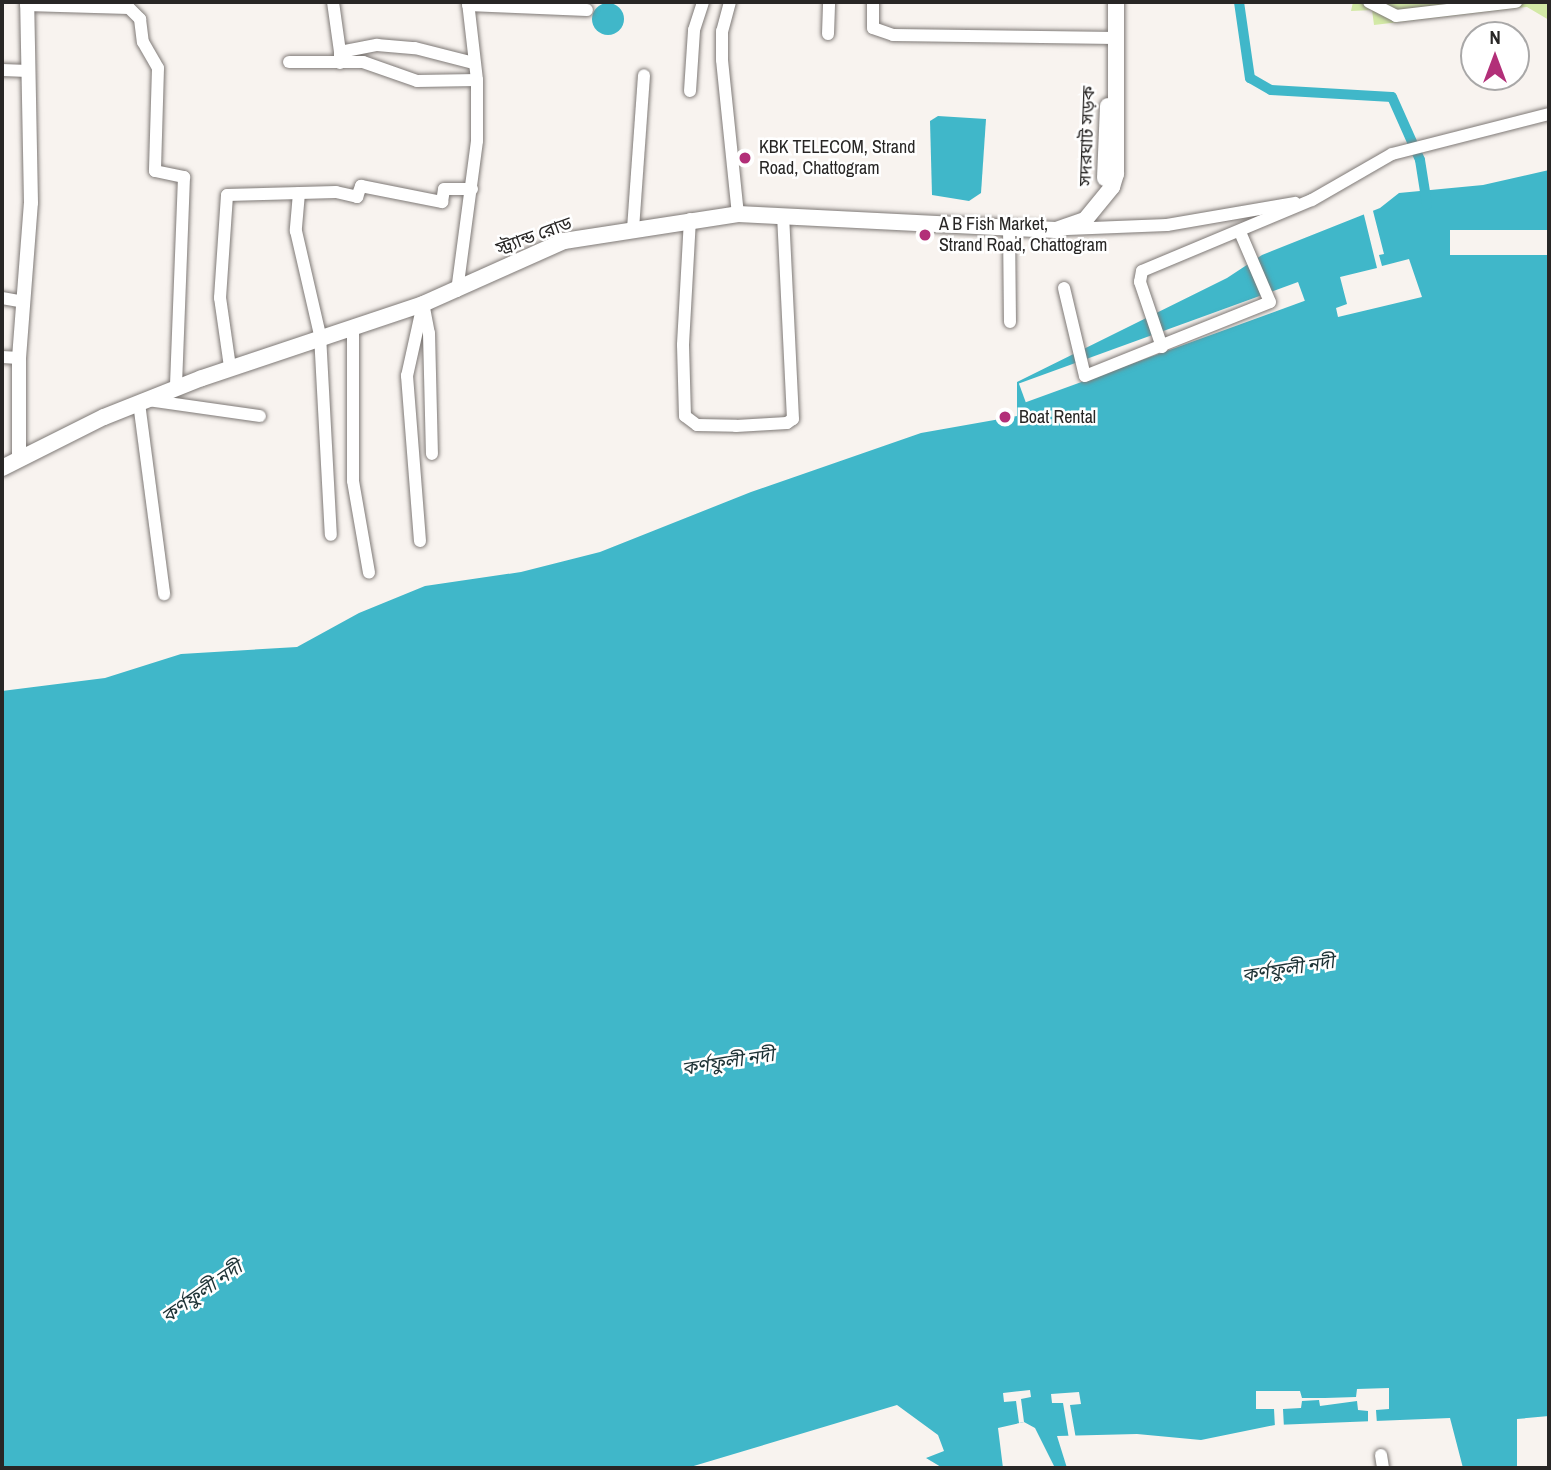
<!DOCTYPE html>
<meta charset="utf-8">
<style>
body{margin:0}
#map{position:relative;width:1551px;height:1470px;overflow:hidden;background:#f8f3ef;font-family:"Archivo Narrow","Noto Sans Bengali",sans-serif}
div>[style]{position:absolute}
[style*='--x']{left:calc(var(--x)*1px);top:calc(var(--y)*1px);width:calc(var(--w)*1px);rotate:calc(var(--a)*1deg)}
.green>*{inset:0;background:#d3e9a6}
.water>*{inset:0;background:#40b7c9}
.round{border-radius:50%}
.pier>*{inset:0;background:#f8f3ef;transform-origin:0 0}
.canal>*{height:10px;margin:-5px;padding:0 5px;transform-origin:5px;border-radius:5px;background:#40b7c9}
.roads{filter:drop-shadow(0 0 2px #7e7976) drop-shadow(0 0 2px #7e7976)}
.minor>*{height:12px;margin:-6px;padding:0 6px;transform-origin:6px;border-radius:6px;background:#fff}
.tertiary>*{height:14px;margin:-7px;padding:0 7px;transform-origin:7px;border-radius:7px;background:#fff}
.secondary>*{height:16px;margin:-8px;padding:0 8px;transform-origin:8px;border-radius:8px;background:#fff}
.dots>*{width:19px;height:19px;translate:-50% -50%;box-sizing:border-box;border:4px solid #fff;border-radius:50%}
span{translate:-50% -50%;white-space:nowrap;text-align:center;line-height:1.15;-webkit-text-stroke:5px #fff;paint-order:stroke}
.street-label{font-size:18px;color:#282625}
.poi-label{font-size:18px;color:#282625}
.left{translate:0 -50%;text-align:left}
.water-label{font-size:19px;color:#1d3235;font-style:italic}
.frame{position:absolute;inset:0;border:4px solid #282625;pointer-events:none}
.north{position:absolute;left:1460px;top:21px;width:70px;height:70px;box-sizing:border-box;background:#fff;border:2px solid #a9a8a8;border-radius:50%;rotate:0deg;font-size:19px;font-weight:700;line-height:28px;text-align:center;color:#282625}
.north::after{content:'';display:block;margin:auto;width:24px;height:32px;background:#b22f78;clip-path:polygon(50% 0,100% 100%,50% 72%,0 100%)}
</style>
<div id="map">
<div class="green">
<div style="clip-path:polygon(1353px 2px,1549px 2px,1549px 20px,1527px 7px,1374px 25px,1372px 10px,1351px 11px)"></div>
</div>
<div class="water">
<div class="round" style="left:592px;top:3px;width:32px;height:32px"></div>
<div style="clip-path:polygon(938px 116px,986px 119px,981px 193px,969px 201px,932px 195px,930px 121px)"></div>
<div style="clip-path:polygon(1549px 170px,1549px 1416px,1517px 1419px,1517px 1468px,1463px 1468px,1450px 1418px,1275px 1425px,1201px 1440px,1137px 1434px,1057px 1436px,1067px 1468px,1055px 1468px,1035px 1428px,1024px 1422px,998px 1428px,1003px 1468px,941px 1467px,926px 1458px,944px 1451px,938px 1435px,897px 1405px,687px 1468px,2px 1468px,2px 691px,105px 678px,181px 654px,297px 647px,359px 613px,425px 586px,521px 572px,600px 552px,751px 492px,921px 433px,1017px 416px,1017px 382px,1227px 278px,1262px 255px,1380px 208px,1399px 193px,1483px 185px)"></div>
</div>
<div class="pier">
<div style="clip-path:polygon(1372px 207px,1384px 254px,1379px 255px,1382px 266px,1409px 259px,1422px 297px,1338px 317px,1336px 308px,1347px 304px,1340px 277px,1377px 268px,1363px 211px)"></div>
<div style="left:1549px;top:230px;width:25px;height:99px;rotate:90deg"></div>
<div style="left:1298px;top:282px;width:20px;height:297px;rotate:70deg"></div>
<div style="clip-path:polygon(1389px 1388px,1389px 1409px,1376px 1410px,1377px 1424px,1368px 1424px,1368px 1411px,1358px 1410px,1357px 1401px,1320px 1406px,1319px 1400px,1302px 1401px,1301px 1408px,1283px 1409px,1284px 1428px,1275px 1428px,1274px 1409px,1256px 1409px,1256px 1391px,1300px 1391px,1302px 1398px,1325px 1398px,1356px 1397px,1357px 1389px)"></div>
<div style="clip-path:polygon(1030px 1390px,1031px 1397px,1021px 1399px,1024px 1422px,1019px 1423px,1016px 1401px,1004px 1402px,1003px 1393px)"></div>
<div style="clip-path:polygon(1079px 1392px,1081px 1404px,1070px 1405px,1076px 1439px,1069px 1439px,1063px 1403px,1052px 1403px,1051px 1394px)"></div>
</div>
<div class="canal">
<div style="--x:1239;--y:2;--w:77;--a:81.8"></div>
<div style="--x:1250;--y:78;--w:24;--a:30"></div>
<div style="--x:1271;--y:90;--w:121;--a:3.3"></div>
<div style="--x:1392;--y:97;--w:69;--a:66"></div>
<div style="--x:1420;--y:160;--w:45;--a:81"></div>
</div>
<div class="roads">
<div class="minor">
<div style="--x:333;--y:2;--w:50;--a:82"></div>
<div style="--x:730;--y:2;--w:30;--a:105"></div>
<div style="--x:722;--y:31;--w:29;--a:90"></div>
<div style="--x:722;--y:60;--w:155;--a:84.1"></div>
<div style="--x:873;--y:2;--w:26;--a:90"></div>
<div style="--x:873;--y:28;--w:21;--a:19"></div>
<div style="--x:893;--y:35;--w:223;--a:0.8"></div>
<div style="--x:1369;--y:2;--w:30;--a:27"></div>
<div style="--x:1396;--y:16;--w:121;--a:-6.7"></div>
<div style="--x:26;--y:5;--w:103;--a:1.7"></div>
<div style="--x:129;--y:8;--w:16;--a:45"></div>
<div style="--x:140;--y:19;--w:23;--a:83"></div>
<div style="--x:143;--y:42;--w:30;--a:60"></div>
<div style="--x:158;--y:68;--w:103;--a:91.7"></div>
<div style="--x:155;--y:171;--w:30;--a:12"></div>
<div style="--x:184;--y:177;--w:211;--a:92.2"></div>
<div style="--x:468;--y:5;--w:119;--a:2.4"></div>
<div style="--x:828;--y:34;--w:32;--a:-88"></div>
<div style="--x:289;--y:62;--w:74;--a:0"></div>
<div style="--x:363;--y:62;--w:57;--a:19.4"></div>
<div style="--x:417;--y:81;--w:60;--a:-1"></div>
<div style="--x:340;--y:63;--w:11;--a:-90"></div>
<div style="--x:340;--y:52;--w:38;--a:-11"></div>
<div style="--x:377;--y:45;--w:38;--a:5"></div>
<div style="--x:415;--y:48;--w:61;--a:14.3"></div>
<div style="--x:2;--y:70;--w:26;--a:2"></div>
<div style="--x:690;--y:91;--w:61;--a:-86.2"></div>
<div style="--x:694;--y:30;--w:29;--a:-72"></div>
<div style="--x:299;--y:193;--w:38;--a:95"></div>
<div style="--x:296;--y:231;--w:107;--a:77"></div>
<div style="--x:320;--y:335;--w:200;--a:86.9"></div>
<div style="--x:690;--y:219;--w:126;--a:93.2"></div>
<div style="--x:683;--y:345;--w:71;--a:88.4"></div>
<div style="--x:685;--y:416;--w:15;--a:37"></div>
<div style="--x:697;--y:425;--w:39;--a:1"></div>
<div style="--x:736;--y:426;--w:51;--a:-3.4"></div>
<div style="--x:787;--y:423;--w:7;--a:-34"></div>
<div style="--x:793;--y:419;--w:204;--a:-92.8"></div>
<div style="--x:1009;--y:227;--w:95;--a:89.4"></div>
<div style="--x:633;--y:229;--w:154;--a:-85.9"></div>
<div style="--x:1067;--y:229;--w:100;--a:-2.3"></div>
<div style="--x:1167;--y:225;--w:130;--a:-9.8"></div>
<div style="--x:1064;--y:288;--w:90;--a:76.6"></div>
<div style="--x:1085;--y:376;--w:199;--a:-21.8"></div>
<div style="--x:1270;--y:302;--w:76;--a:-113.2"></div>
<div style="--x:457;--y:291;--w:151;--a:-82.4"></div>
<div style="--x:477;--y:141;--w:61;--a:-90"></div>
<div style="--x:477;--y:80;--w:79;--a:-96.6"></div>
<div style="--x:2;--y:298;--w:22;--a:10"></div>
<div style="--x:424;--y:308;--w:25;--a:79"></div>
<div style="--x:429;--y:333;--w:121;--a:88.6"></div>
<div style="--x:353;--y:327;--w:154;--a:90"></div>
<div style="--x:353;--y:481;--w:93;--a:80.1"></div>
<div style="--x:1162;--y:347;--w:69;--a:-108.7"></div>
<div style="--x:1140;--y:282;--w:11;--a:-80"></div>
<div style="--x:1142;--y:271;--w:184;--a:-22.7"></div>
<div style="--x:1312;--y:200;--w:92;--a:-29.9"></div>
<div style="--x:1392;--y:154;--w:162;--a:-14.3"></div>
<div style="--x:2;--y:357;--w:17;--a:3"></div>
<div style="--x:230;--y:367;--w:70;--a:-98.2"></div>
<div style="--x:220;--y:298;--w:103;--a:-86.1"></div>
<div style="--x:227;--y:195;--w:109;--a:-1.6"></div>
<div style="--x:336;--y:192;--w:22;--a:13"></div>
<div style="--x:357;--y:197;--w:12;--a:-70"></div>
<div style="--x:361;--y:186;--w:83;--a:11.2"></div>
<div style="--x:442;--y:202;--w:13;--a:-81"></div>
<div style="--x:444;--y:189;--w:28;--a:0"></div>
<div style="--x:147;--y:400;--w:114;--a:8.1"></div>
<div style="--x:139;--y:403;--w:193;--a:82.5"></div>
<div style="--x:420;--y:541;--w:166;--a:-94.5"></div>
<div style="--x:407;--y:376;--w:74;--a:-77.5"></div>
<div style="--x:1381;--y:1455;--w:13;--a:81"></div>
</div>
<div class="tertiary">
<div style="--x:19;--y:457;--w:99;--a:-90"></div>
<div style="--x:19;--y:358;--w:155;--a:-85.6"></div>
<div style="--x:31;--y:203;--w:201;--a:-91.1"></div>
</div>
<div class="secondary">
<div style="--x:1105;--y:178;--w:72;--a:-87.6"></div>
<div style="--x:2;--y:468;--w:114;--a:-26.6"></div>
<div style="--x:104;--y:417;--w:105;--a:-21.7"></div>
<div style="--x:202;--y:378;--w:233;--a:-18.5"></div>
<div style="--x:423;--y:304;--w:154;--a:-24.1"></div>
<div style="--x:564;--y:241;--w:176;--a:-8.8"></div>
<div style="--x:738;--y:214;--w:318;--a:2.9"></div>
<div style="--x:1056;--y:230;--w:31;--a:-19"></div>
<div style="--x:1085;--y:220;--w:43;--a:-50.7"></div>
<div style="--x:1112;--y:187;--w:14;--a:-73"></div>
<div style="--x:1116;--y:174;--w:172;--a:-90"></div>
</div>
</div>
<div class="dots">
<div style="left:745px;top:158px;background:#b22f78"></div>
<div style="left:925px;top:235px;background:#b22f78"></div>
<div style="left:1005px;top:417px;background:#b22f78"></div>
</div>
<div class="street-label">
<span style="left:1087px;top:136px;rotate:-88deg">সদরঘাট সড়ক</span>
<span style="left:534px;top:236px;rotate:-20deg">স্ট্র্যান্ড রোড</span>
</div>
<div class="poi-label">
<span class="left" style="left:759px;top:158px">KBK TELECOM, Strand<br>Road, Chattogram</span>
<span class="left" style="left:939px;top:235px">A B Fish Market,<br>Strand Road, Chattogram</span>
<span class="left" style="left:1019px;top:417px">Boat Rental</span>
</div>
<div class="water-label">
<span style="left:1288px;top:969px;rotate:-9deg">কর্ণফুলী নদী</span>
<span style="left:728px;top:1062px;rotate:-9deg">কর্ণফুলী নদী</span>
<span style="left:202px;top:1292px;rotate:-35deg">কর্ণফুলী নদী</span>
</div>
<div class="frame"></div>
<div class="north">N</div>
</div>
